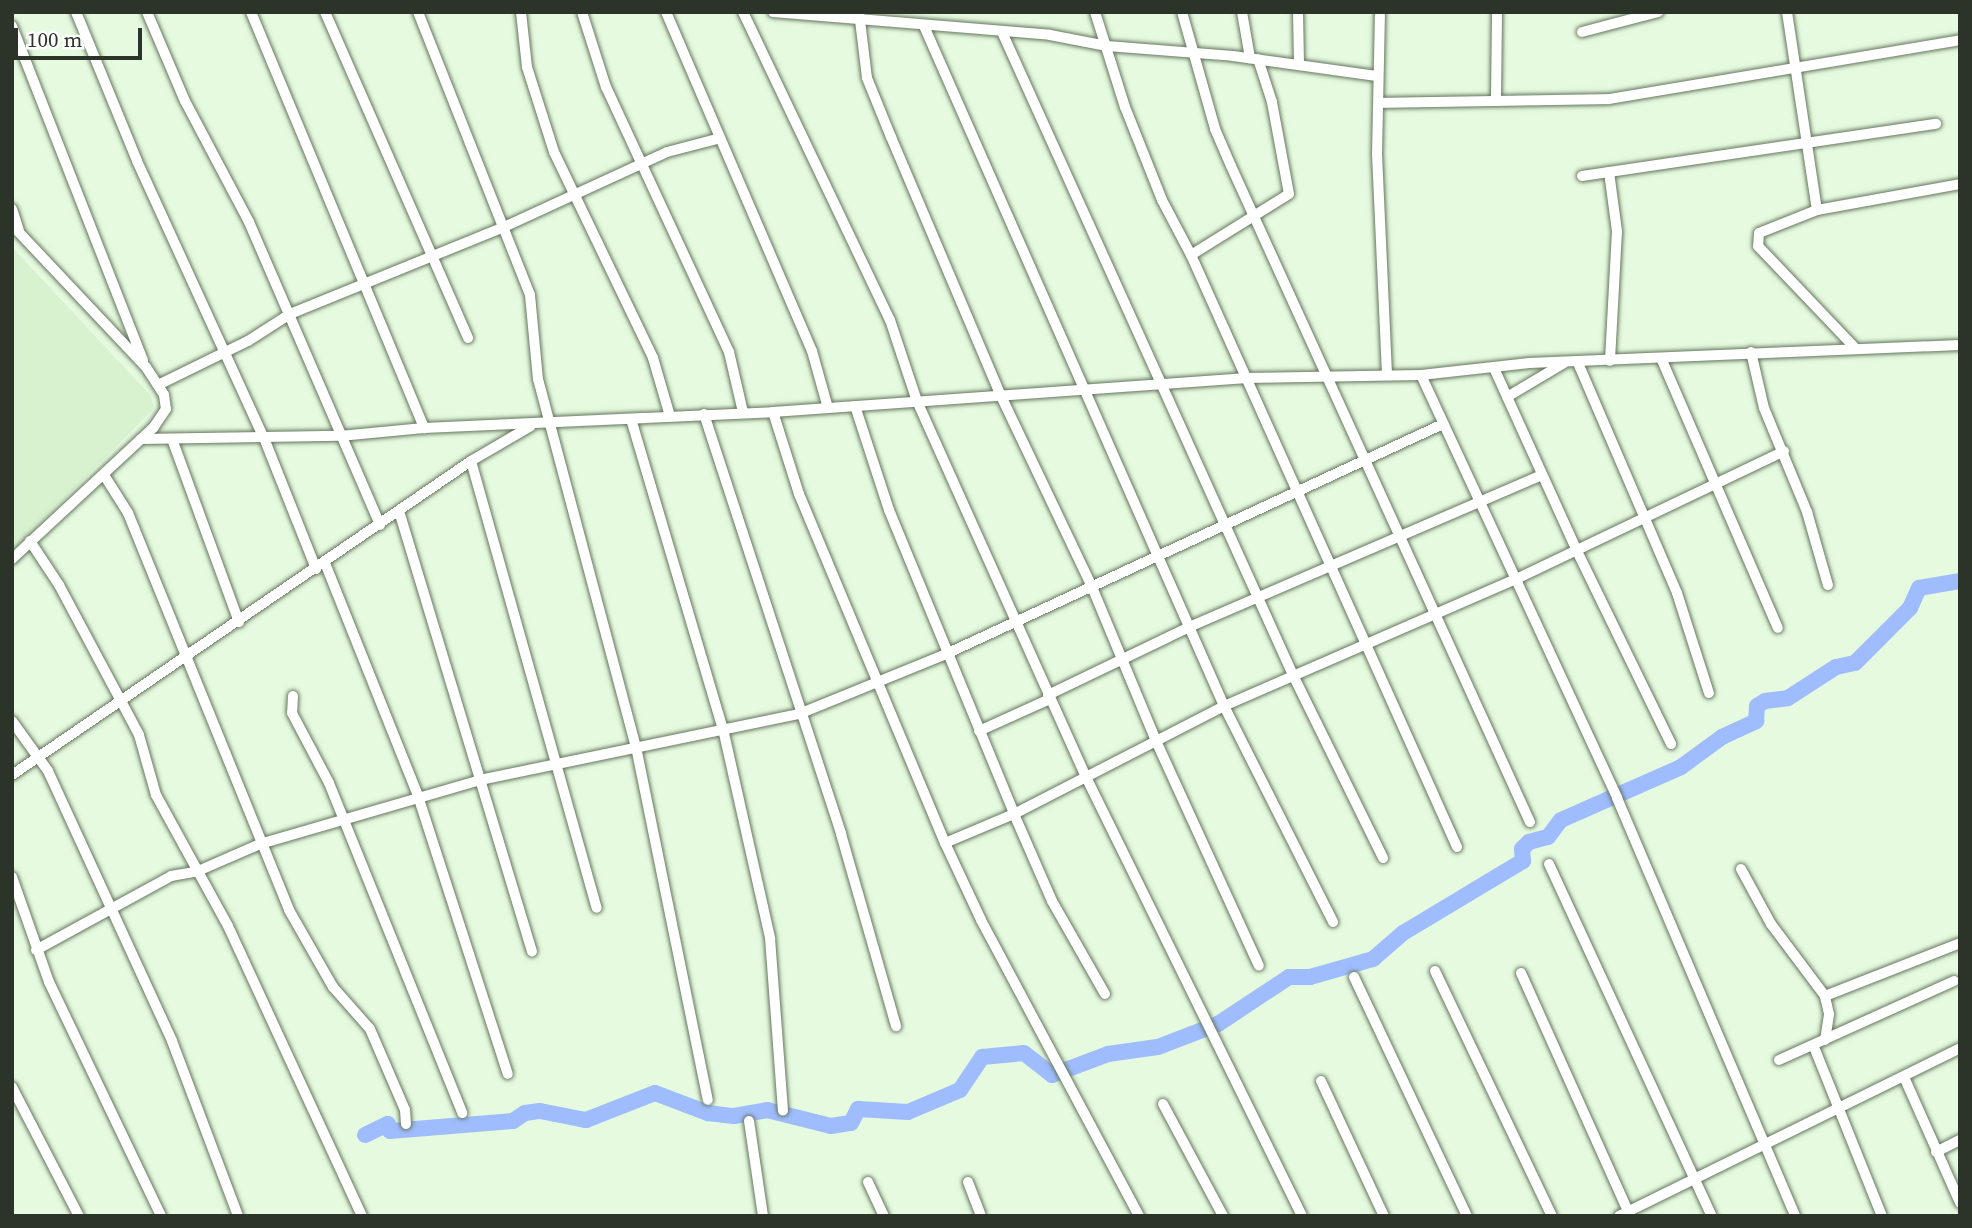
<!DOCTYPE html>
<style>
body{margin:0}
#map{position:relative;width:1972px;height:1228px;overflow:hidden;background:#e5fadf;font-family:"Source Serif 4",serif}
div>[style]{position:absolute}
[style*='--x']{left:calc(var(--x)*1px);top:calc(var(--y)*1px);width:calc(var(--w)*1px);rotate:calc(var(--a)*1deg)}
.built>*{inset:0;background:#d8f2d0}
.river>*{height:16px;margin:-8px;padding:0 8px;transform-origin:8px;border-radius:8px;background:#9fbdfe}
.roads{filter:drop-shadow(0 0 2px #64765e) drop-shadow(0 0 2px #64765e)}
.minor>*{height:10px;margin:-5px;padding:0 5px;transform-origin:5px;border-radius:5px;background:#fff}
span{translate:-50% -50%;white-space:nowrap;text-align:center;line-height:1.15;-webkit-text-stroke:7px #fff;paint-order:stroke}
.frame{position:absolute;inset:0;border:14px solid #2c342a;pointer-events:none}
.scale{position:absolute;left:14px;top:28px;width:128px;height:32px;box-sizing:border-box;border:4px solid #2c342a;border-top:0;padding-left:9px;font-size:21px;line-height:24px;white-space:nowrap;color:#2c342a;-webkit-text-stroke:5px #fff;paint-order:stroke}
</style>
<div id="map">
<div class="built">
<div style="clip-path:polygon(12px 247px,150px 395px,154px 408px,12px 552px)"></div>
</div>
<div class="river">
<div style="--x:365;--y:1135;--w:25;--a:-26"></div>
<div style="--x:388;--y:1124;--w:7;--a:74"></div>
<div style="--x:390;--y:1131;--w:123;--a:-4.6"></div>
<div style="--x:513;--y:1121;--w:14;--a:-34"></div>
<div style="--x:525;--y:1113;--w:15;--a:-8"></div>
<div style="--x:540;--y:1111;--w:47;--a:11.1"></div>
<div style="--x:586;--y:1120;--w:74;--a:-21.4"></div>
<div style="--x:655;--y:1093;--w:57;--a:20.7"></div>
<div style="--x:708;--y:1113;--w:26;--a:7"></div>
<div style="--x:734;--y:1116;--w:34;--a:-10"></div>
<div style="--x:767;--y:1110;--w:66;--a:14"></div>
<div style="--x:831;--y:1126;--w:20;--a:-9"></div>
<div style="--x:851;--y:1123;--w:16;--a:-63"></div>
<div style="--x:858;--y:1109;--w:50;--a:3.4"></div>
<div style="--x:908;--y:1112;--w:56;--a:-22.9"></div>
<div style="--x:960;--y:1090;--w:40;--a:-56"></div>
<div style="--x:982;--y:1057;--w:42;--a:-5.4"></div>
<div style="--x:1024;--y:1053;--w:36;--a:38"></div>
<div style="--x:1052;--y:1075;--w:60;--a:-20.6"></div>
<div style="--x:1108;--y:1054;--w:50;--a:-8"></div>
<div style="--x:1158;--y:1047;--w:64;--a:-21"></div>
<div style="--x:1218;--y:1024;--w:85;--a:-33.5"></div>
<div style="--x:1289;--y:977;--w:21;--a:0"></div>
<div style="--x:1310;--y:977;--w:66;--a:-15.9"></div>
<div style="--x:1373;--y:959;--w:40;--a:-41"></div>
<div style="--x:1403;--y:933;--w:140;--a:-31"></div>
<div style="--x:1523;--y:861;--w:12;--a:-95"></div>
<div style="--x:1522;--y:849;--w:10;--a:-45"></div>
<div style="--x:1529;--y:842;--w:20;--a:-15"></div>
<div style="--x:1548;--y:837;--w:21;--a:-53"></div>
<div style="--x:1561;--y:820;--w:131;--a:-23.8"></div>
<div style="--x:1681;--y:767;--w:51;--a:-36.2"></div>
<div style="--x:1722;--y:737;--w:38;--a:-25"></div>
<div style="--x:1756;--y:721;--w:15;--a:-86"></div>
<div style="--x:1757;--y:706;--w:9;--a:-32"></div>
<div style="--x:1765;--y:701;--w:23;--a:-7"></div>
<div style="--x:1788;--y:698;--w:57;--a:-32.9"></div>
<div style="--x:1836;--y:667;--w:19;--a:-12"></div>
<div style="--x:1855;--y:663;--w:78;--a:-45"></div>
<div style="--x:1910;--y:608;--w:22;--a:-66"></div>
<div style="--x:1919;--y:588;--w:42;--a:-9.7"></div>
</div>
<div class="roads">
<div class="minor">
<div style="--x:76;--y:12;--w:161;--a:67.7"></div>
<div style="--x:137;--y:161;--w:305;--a:65.4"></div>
<div style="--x:264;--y:438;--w:141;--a:68.3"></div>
<div style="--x:147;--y:12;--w:97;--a:66.9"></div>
<div style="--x:185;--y:101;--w:137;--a:62.1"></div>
<div style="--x:249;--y:222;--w:330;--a:66.6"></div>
<div style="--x:251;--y:12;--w:451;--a:67.4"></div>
<div style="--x:325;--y:12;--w:356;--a:66.3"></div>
<div style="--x:418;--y:12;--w:304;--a:68.4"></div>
<div style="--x:530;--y:295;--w:84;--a:84.6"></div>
<div style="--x:538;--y:379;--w:381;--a:75.1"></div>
<div style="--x:636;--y:747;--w:360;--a:78.5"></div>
<div style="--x:521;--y:12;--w:55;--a:83.8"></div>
<div style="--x:527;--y:67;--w:89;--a:72.4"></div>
<div style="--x:554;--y:152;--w:229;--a:64.3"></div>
<div style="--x:653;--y:358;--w:60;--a:73.7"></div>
<div style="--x:582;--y:12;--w:79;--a:72.3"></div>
<div style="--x:606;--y:87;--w:292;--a:65.1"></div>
<div style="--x:729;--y:352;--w:62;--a:76.9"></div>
<div style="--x:666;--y:12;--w:369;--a:66.7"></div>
<div style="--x:812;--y:351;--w:59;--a:74.3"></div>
<div style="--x:743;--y:12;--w:341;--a:64.5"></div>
<div style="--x:890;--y:320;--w:85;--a:71.6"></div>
<div style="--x:917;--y:401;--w:410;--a:65.8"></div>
<div style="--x:1085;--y:775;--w:491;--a:63.8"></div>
<div style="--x:773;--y:12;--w:278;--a:4.7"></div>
<div style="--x:1050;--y:35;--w:58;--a:10.9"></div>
<div style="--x:1107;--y:46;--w:126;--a:4.5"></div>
<div style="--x:1233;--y:56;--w:145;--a:7.9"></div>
<div style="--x:859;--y:12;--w:66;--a:83.1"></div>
<div style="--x:867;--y:78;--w:64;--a:67.9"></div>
<div style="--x:891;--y:137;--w:281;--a:67"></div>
<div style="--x:1001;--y:396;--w:212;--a:64.5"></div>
<div style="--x:1092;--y:587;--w:167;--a:67.4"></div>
<div style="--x:1156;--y:741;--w:247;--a:65.4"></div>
<div style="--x:1095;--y:12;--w:100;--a:72.5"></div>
<div style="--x:1125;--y:107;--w:100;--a:68.3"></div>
<div style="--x:1162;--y:200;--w:62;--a:62.2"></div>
<div style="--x:1191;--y:255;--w:649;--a:65.8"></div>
<div style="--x:1182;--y:12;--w:122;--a:74.2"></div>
<div style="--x:1215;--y:129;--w:40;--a:66.6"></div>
<div style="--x:1231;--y:166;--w:721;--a:65.5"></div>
<div style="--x:1242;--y:12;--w:47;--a:80.1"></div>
<div style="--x:1298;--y:12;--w:53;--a:88.9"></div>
<div style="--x:1380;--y:12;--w:142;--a:91.2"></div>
<div style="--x:1377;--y:154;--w:221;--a:87.4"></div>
<div style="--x:1787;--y:12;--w:200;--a:81.4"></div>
<div style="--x:1817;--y:210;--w:62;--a:158.4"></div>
<div style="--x:1759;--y:233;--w:13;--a:94"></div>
<div style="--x:1758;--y:246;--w:141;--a:46.4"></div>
<div style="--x:12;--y:26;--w:359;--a:68.6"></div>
<div style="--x:924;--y:26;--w:743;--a:66.19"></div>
<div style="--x:1224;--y:706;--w:242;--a:63.2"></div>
<div style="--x:1002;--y:32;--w:706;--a:65.65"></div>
<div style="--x:1293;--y:675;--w:204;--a:63.8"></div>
<div style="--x:1582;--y:32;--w:79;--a:-14.7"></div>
<div style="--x:1496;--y:97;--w:85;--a:-89.3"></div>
<div style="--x:1379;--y:103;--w:230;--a:-1"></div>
<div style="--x:1609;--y:99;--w:356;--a:-9.5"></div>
<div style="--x:1609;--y:172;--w:60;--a:82.3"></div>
<div style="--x:1617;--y:231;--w:130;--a:93.1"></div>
<div style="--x:1582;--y:176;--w:358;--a:-8.4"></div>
<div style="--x:12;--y:209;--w:22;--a:72"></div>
<div style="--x:1817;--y:210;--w:145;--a:-10.3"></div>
<div style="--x:12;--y:225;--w:195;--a:46.7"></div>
<div style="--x:146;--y:367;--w:33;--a:57"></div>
<div style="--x:164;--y:395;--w:14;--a:82"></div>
<div style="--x:166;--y:409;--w:22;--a:124"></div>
<div style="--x:154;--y:427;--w:194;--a:137.1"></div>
<div style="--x:1191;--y:255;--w:115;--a:-31.9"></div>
<div style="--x:1289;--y:194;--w:94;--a:-100.5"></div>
<div style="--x:1272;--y:102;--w:45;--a:-108"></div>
<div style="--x:1751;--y:352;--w:57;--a:76.9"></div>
<div style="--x:1764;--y:408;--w:113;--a:67.5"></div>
<div style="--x:1807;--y:512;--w:76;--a:74"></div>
<div style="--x:1661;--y:358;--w:294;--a:66.6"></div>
<div style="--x:1578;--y:363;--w:250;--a:66.7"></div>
<div style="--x:1677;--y:593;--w:105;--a:72.3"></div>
<div style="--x:1494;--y:368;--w:199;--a:65.6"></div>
<div style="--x:1576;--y:549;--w:217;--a:64"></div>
<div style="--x:1421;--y:375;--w:466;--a:65.1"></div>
<div style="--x:1617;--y:798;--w:454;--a:66.9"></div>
<div style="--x:158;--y:385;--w:100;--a:-26.1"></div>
<div style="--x:248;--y:341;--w:50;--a:-32.7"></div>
<div style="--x:290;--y:314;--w:231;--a:-22.1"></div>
<div style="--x:504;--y:227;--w:179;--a:-24.7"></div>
<div style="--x:667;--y:152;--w:52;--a:-14.6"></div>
<div style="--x:1507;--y:397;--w:66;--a:-30.8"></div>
<div style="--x:855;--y:406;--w:109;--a:71.9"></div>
<div style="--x:889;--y:510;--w:329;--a:67.6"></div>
<div style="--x:1014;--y:814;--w:95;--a:66.4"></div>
<div style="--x:1052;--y:901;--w:107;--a:60.3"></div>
<div style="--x:773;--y:412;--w:86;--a:72.4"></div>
<div style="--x:799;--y:494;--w:378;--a:67.3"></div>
<div style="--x:945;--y:843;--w:85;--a:64.9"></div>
<div style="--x:981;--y:920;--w:336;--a:61.9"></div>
<div style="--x:704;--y:414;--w:442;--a:71.9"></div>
<div style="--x:841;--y:834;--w:200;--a:74"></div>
<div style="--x:631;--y:419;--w:323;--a:73.5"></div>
<div style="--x:723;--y:729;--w:214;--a:77.3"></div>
<div style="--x:770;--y:938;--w:173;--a:85.7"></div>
<div style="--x:141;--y:439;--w:199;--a:-0.9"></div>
<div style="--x:340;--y:436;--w:84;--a:-5.4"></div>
<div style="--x:424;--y:428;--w:349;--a:-2.6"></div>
<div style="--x:773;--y:412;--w:472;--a:-4.1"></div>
<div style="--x:1244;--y:378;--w:177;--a:-1"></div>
<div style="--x:1421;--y:375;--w:109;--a:-6.3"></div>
<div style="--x:1529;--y:363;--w:431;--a:-2.4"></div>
<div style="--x:172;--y:439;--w:195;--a:69.9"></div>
<div style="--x:471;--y:461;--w:464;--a:74.3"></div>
<div style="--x:104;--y:475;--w:45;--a:57.7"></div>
<div style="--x:128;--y:513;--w:428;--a:67.9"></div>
<div style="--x:289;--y:910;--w:89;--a:60.3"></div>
<div style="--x:333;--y:987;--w:56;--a:48.6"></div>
<div style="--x:370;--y:1029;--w:88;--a:66.6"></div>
<div style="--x:405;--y:1110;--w:14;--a:86"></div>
<div style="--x:399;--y:511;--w:460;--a:73.2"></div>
<div style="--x:30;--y:541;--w:53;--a:56.6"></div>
<div style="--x:59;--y:585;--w:170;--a:61.9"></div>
<div style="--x:139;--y:735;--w:62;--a:74.2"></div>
<div style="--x:156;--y:795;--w:149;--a:61.2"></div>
<div style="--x:228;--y:926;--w:319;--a:65.2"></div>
<div style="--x:325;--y:563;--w:251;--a:68.2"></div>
<div style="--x:418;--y:796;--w:292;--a:72.1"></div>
<div style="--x:1048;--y:695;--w:157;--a:-25.7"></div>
<div style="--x:1189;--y:627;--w:384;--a:-23.3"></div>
<div style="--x:293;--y:696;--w:17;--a:93"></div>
<div style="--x:292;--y:713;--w:79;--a:62.1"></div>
<div style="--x:329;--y:783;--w:356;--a:68"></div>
<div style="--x:12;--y:721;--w:62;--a:54.2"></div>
<div style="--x:48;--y:771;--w:297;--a:65.3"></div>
<div style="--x:172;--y:1041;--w:187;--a:69.3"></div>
<div style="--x:979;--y:731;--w:78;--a:-24.3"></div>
<div style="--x:12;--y:775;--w:556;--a:-34.38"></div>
<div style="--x:471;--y:461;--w:69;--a:-30.3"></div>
<div style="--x:945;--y:843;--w:75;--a:-22.8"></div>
<div style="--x:1014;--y:814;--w:236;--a:-27.2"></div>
<div style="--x:1224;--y:706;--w:318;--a:-23.5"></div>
<div style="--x:1516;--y:579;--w:297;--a:-25.5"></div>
<div style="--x:1549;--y:864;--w:388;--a:65.2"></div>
<div style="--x:1741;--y:869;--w:63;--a:61.4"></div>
<div style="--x:1771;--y:924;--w:90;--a:53.1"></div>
<div style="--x:12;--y:877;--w:111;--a:70.6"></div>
<div style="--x:49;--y:982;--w:259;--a:64.4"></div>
<div style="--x:36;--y:950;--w:154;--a:-28.7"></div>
<div style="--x:171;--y:876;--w:27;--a:-10"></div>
<div style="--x:198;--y:871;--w:68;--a:-23.5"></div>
<div style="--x:260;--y:844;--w:229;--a:-16.2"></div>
<div style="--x:480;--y:780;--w:326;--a:-11.7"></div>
<div style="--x:799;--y:714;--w:159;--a:-22.2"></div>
<div style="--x:946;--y:654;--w:548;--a:-24.83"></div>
<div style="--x:1435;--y:971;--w:272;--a:64.5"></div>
<div style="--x:1521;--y:973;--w:265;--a:65.8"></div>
<div style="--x:1354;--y:977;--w:264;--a:64.7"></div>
<div style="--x:1825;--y:1040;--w:26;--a:-81"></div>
<div style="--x:1829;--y:1014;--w:18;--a:-103"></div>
<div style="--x:1825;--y:996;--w:145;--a:-21.4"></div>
<div style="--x:1814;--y:1047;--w:182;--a:68.1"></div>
<div style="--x:1779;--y:1060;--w:192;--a:-24.3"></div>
<div style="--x:1904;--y:1077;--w:138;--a:66"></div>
<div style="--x:1321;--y:1081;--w:149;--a:65"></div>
<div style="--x:12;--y:1087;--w:145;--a:62.6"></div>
<div style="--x:1163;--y:1104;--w:127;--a:61.8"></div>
<div style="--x:749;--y:1121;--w:96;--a:81.6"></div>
<div style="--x:1936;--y:1152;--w:27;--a:-27"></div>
<div style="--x:868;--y:1182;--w:38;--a:65"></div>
<div style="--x:968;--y:1182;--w:36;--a:69"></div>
<div style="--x:1619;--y:1216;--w:380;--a:-26.2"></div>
</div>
</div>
<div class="frame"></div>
<div class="scale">100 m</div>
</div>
